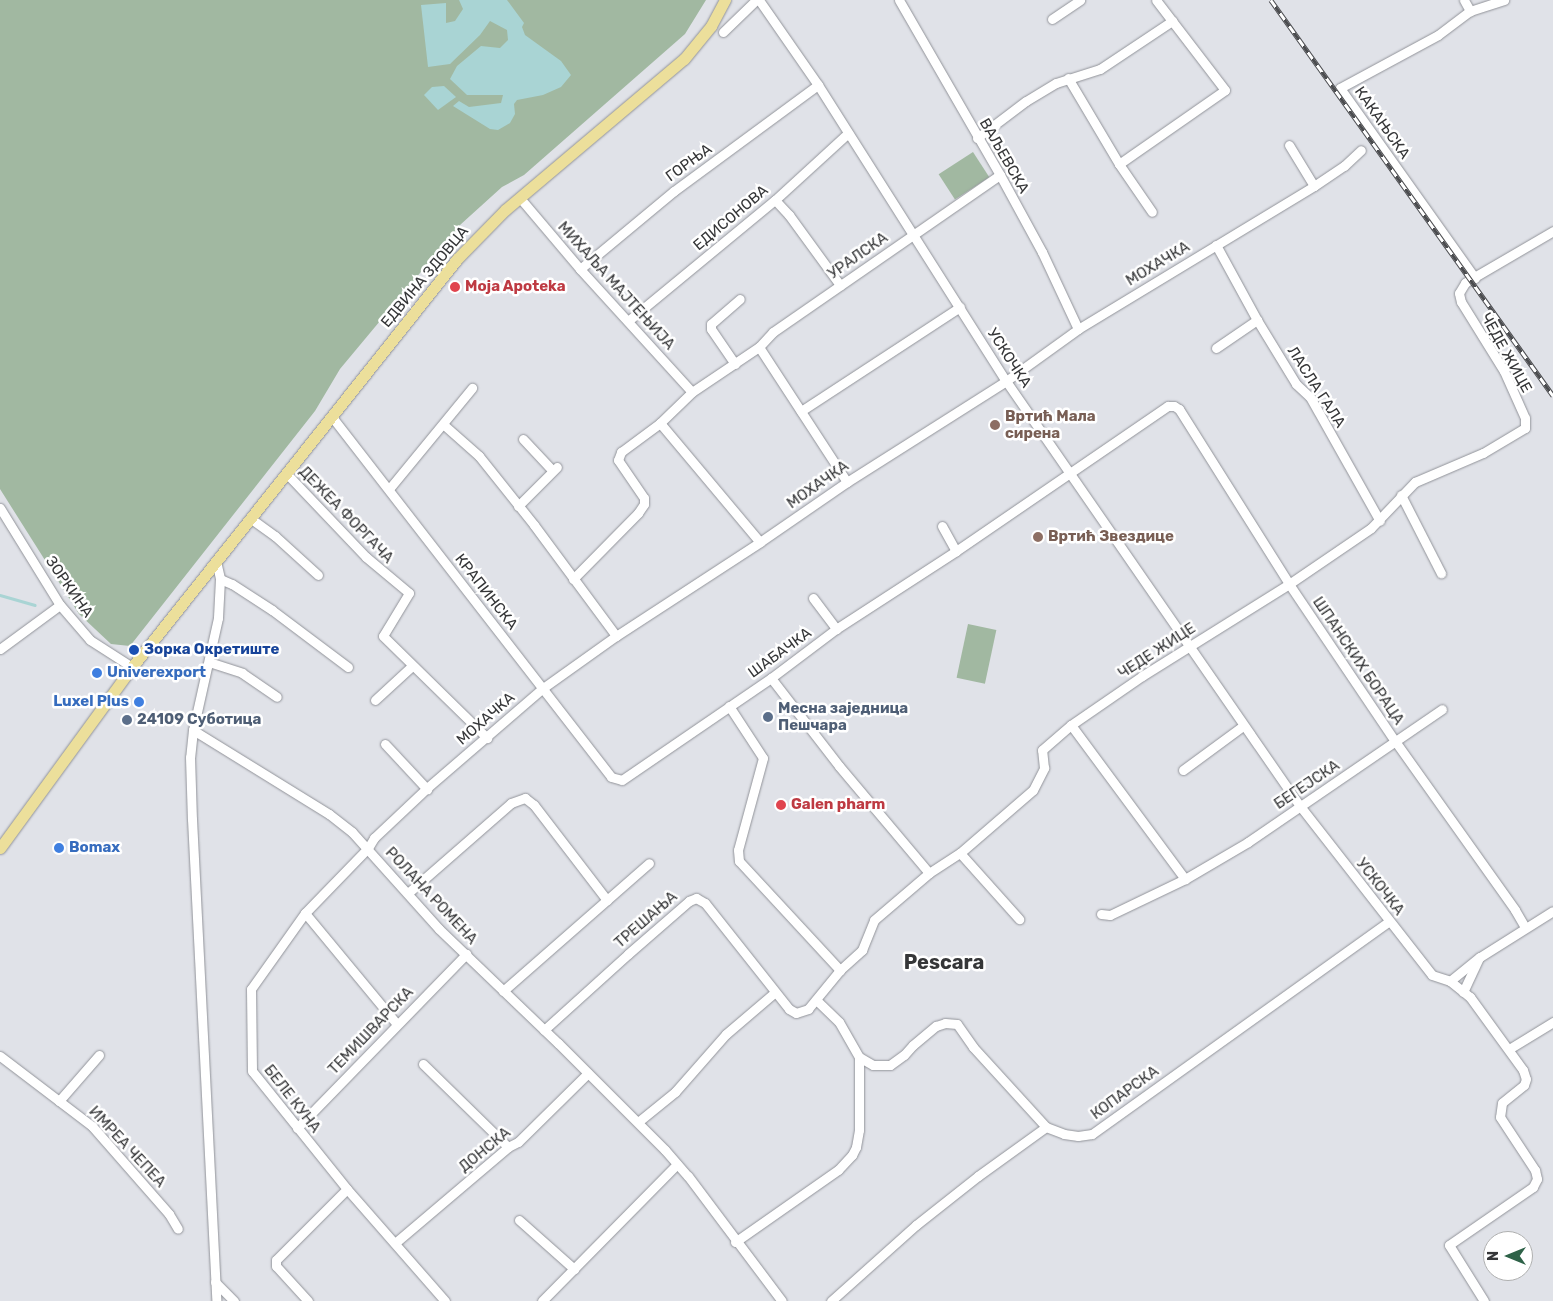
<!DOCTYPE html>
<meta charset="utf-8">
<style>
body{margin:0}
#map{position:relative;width:1553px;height:1301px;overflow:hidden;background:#e0e2e8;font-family:Rubik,sans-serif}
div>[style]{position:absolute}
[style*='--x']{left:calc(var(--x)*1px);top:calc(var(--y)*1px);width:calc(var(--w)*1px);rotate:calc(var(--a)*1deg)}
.green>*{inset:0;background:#a1b8a1;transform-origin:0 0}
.water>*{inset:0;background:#a9d4d4}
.stream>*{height:2.5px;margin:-1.25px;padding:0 1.25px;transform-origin:1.25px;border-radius:1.25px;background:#a9d4d4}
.roads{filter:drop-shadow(0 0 1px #919399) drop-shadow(0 0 1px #919399)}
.minor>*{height:9px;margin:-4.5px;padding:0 4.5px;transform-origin:4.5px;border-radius:4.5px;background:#fff}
.major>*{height:11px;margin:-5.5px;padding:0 5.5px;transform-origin:5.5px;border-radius:5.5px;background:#ecdf9b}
.rail>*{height:4.5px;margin-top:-2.25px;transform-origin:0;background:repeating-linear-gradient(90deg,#fff 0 8px,#4b4c4f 0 16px);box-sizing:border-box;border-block:1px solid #4b4c4f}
.dots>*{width:14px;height:14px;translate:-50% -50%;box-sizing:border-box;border:2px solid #fff;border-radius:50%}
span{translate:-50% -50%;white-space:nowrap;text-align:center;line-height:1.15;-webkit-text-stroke:5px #fff;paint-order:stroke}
.street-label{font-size:15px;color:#353638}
.health-label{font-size:15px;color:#be3a42;font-weight:700}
.left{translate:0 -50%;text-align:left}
.education-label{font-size:15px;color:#785e54;font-weight:700}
.transit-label{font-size:15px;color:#164399;font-weight:700}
.shop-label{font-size:15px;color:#366cbe;font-weight:700}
.right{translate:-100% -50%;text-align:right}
.service-label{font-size:15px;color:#4e5e75;font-weight:700}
.district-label{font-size:20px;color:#353638;font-weight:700}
.north{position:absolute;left:1483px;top:1231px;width:50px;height:50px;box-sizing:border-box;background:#fff;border:1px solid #aeafaf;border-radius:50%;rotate:270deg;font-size:14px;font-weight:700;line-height:20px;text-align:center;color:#353638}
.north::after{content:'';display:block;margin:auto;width:18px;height:22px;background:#2e6248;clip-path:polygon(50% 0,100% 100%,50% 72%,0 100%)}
</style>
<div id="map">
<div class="green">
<div style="clip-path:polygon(0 0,706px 0,685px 34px,524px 175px,502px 187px,460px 225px,340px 369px,315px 411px,130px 646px,111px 644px,79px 614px,0 489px)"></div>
<div style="left:973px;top:152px;width:30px;height:41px;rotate:57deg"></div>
<div style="left:968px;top:624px;width:29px;height:55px;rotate:12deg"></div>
</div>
<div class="water">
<div style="clip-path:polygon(459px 0,507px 0,524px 23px,522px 27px,525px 35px,561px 61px,571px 75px,561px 87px,543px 95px,517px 100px,514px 104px,515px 114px,510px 123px,498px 130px,490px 129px,453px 106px,459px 101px,469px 107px,501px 103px,503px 95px,467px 95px,450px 79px,457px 66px,481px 46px,500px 48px,508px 40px,507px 30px,490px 21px,480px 35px,450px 64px,428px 67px,421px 5px,446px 3px,446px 23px,455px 21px,463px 9px)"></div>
<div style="clip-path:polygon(444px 86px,456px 97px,438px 110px,424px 95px,432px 87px)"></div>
</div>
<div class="stream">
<div style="--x:0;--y:595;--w:36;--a:16"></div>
</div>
<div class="roads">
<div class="minor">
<div style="--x:759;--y:0;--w:103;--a:55.2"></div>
<div style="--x:818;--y:85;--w:351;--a:57.6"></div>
<div style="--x:1006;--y:381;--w:517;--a:55.33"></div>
<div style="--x:1300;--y:806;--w:214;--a:52"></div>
<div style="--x:1432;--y:975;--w:19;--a:18"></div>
<div style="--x:1450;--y:981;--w:26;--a:39"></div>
<div style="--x:1470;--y:997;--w:90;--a:54"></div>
<div style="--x:1523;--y:1070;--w:9;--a:72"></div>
<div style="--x:1526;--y:1079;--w:6;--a:108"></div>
<div style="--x:1524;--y:1085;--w:28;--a:141"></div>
<div style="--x:1502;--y:1103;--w:14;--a:98"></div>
<div style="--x:1500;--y:1117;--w:64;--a:56.6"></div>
<div style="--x:1535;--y:1170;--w:9;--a:77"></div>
<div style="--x:1537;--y:1179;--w:9;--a:117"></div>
<div style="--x:1533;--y:1187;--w:102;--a:145.4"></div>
<div style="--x:1449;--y:1245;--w:66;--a:58"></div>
<div style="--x:899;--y:0;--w:202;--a:60"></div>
<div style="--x:1000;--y:175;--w:88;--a:61.4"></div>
<div style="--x:1042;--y:252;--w:85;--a:64.9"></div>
<div style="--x:1464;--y:0;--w:13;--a:61"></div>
<div style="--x:1052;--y:19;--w:34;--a:-34"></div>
<div style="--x:723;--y:32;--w:46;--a:-44.1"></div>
<div style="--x:1068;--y:78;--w:100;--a:59.3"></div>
<div style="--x:1119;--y:164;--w:58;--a:55.5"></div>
<div style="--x:977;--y:138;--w:61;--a:-37.1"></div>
<div style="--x:1026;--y:101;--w:35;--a:-31"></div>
<div style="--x:1056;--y:83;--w:46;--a:-17.7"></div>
<div style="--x:1100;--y:69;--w:87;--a:-33.7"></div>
<div style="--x:1289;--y:145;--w:48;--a:58.6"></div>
<div style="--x:1119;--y:164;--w:129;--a:-34.9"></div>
<div style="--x:1225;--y:90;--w:113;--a:-127.5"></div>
<div style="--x:520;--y:198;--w:93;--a:49.8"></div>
<div style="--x:580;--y:269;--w:166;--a:47.7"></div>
<div style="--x:775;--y:200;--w:21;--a:47"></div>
<div style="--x:789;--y:215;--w:87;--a:53.9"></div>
<div style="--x:1216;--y:245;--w:85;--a:61.3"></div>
<div style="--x:1257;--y:320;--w:75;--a:58.6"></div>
<div style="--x:1296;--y:384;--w:19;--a:43"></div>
<div style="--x:1310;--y:397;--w:142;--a:60.6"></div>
<div style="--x:580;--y:269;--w:122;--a:-39.7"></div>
<div style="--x:674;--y:191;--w:179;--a:-36.4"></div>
<div style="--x:1475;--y:278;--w:233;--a:-125.4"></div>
<div style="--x:1340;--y:88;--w:111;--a:-28.4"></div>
<div style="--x:1438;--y:35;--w:40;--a:-37"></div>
<div style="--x:1470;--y:11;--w:36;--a:-18"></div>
<div style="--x:628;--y:321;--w:190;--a:-39.5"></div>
<div style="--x:775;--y:200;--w:99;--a:-42.5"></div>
<div style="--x:759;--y:347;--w:161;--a:56.9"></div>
<div style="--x:1216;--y:348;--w:50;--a:-34.3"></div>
<div style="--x:735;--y:364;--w:42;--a:-124.4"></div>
<div style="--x:711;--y:329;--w:5;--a:-90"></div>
<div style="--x:711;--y:324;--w:38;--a:-41"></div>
<div style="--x:801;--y:411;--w:190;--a:-33.2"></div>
<div style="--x:332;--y:417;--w:455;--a:52.2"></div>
<div style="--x:611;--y:777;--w:11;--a:15"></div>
<div style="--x:622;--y:780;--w:181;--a:-34.4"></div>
<div style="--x:771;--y:678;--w:81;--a:-37"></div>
<div style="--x:836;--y:629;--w:143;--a:-33"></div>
<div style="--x:956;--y:551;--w:257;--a:-34.4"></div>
<div style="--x:1168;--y:406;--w:6;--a:0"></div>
<div style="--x:1174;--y:406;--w:6;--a:31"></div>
<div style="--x:1179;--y:409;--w:207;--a:57.8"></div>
<div style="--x:1289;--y:584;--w:189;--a:56"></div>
<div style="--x:1395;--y:741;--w:207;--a:54.6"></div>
<div style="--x:1515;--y:910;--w:20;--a:60"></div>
<div style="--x:660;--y:423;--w:155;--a:50"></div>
<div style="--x:444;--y:425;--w:47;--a:41.5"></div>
<div style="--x:479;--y:456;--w:88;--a:51.4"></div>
<div style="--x:534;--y:525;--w:138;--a:53.5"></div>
<div style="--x:523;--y:439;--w:42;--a:46.9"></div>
<div style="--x:286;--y:473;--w:116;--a:46.4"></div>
<div style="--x:366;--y:557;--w:56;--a:39.9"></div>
<div style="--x:409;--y:593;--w:50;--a:121.2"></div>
<div style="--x:383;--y:636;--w:146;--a:44.4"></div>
<div style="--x:389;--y:489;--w:131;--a:-50.6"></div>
<div style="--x:1401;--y:495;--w:88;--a:62.9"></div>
<div style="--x:518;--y:506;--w:55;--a:-45"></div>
<div style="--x:0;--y:508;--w:114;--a:58.3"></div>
<div style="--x:60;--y:605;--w:46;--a:49.4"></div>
<div style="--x:90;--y:640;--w:50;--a:32.7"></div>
<div style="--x:250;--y:518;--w:31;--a:36"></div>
<div style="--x:275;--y:536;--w:58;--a:42.2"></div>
<div style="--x:942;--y:526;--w:29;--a:61"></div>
<div style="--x:216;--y:561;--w:18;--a:77"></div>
<div style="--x:220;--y:579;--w:39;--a:93"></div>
<div style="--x:218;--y:618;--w:115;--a:102.6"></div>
<div style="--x:193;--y:730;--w:160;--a:31.7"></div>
<div style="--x:329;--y:814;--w:29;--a:38"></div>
<div style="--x:352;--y:832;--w:130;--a:48.1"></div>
<div style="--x:439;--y:929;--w:165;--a:43.8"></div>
<div style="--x:558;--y:1043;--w:151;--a:45"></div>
<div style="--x:665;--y:1150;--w:35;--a:49"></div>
<div style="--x:688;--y:1176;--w:156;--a:53.1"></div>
<div style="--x:220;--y:579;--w:13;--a:23"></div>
<div style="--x:232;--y:584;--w:48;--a:33"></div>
<div style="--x:272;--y:610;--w:95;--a:36.9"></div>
<div style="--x:573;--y:579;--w:93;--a:-45.4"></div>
<div style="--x:638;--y:513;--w:11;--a:-56"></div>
<div style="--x:644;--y:504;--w:6;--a:-90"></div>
<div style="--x:644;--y:498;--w:46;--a:-124.4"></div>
<div style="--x:618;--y:460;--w:9;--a:-69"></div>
<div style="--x:621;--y:452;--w:49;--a:-36.6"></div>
<div style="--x:660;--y:423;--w:45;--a:-44.1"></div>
<div style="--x:692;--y:392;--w:81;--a:-33.9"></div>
<div style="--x:759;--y:347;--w:21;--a:-47"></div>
<div style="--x:773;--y:332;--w:276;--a:-34.7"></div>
<div style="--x:813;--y:598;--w:39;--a:53"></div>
<div style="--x:0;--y:649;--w:74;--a:-36.3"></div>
<div style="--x:209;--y:662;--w:35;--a:18"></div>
<div style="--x:242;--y:673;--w:42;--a:34.4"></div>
<div style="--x:771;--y:678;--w:111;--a:52.3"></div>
<div style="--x:839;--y:766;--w:140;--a:49.9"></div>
<div style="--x:375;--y:700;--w:50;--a:-42.6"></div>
<div style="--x:729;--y:706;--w:62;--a:56.8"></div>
<div style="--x:763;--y:758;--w:95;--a:105.2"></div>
<div style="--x:738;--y:850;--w:11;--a:85"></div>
<div style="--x:739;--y:861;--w:149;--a:47.2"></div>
<div style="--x:1071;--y:725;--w:192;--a:53.5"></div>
<div style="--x:193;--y:730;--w:27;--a:96"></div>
<div style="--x:190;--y:757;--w:62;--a:88.2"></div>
<div style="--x:192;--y:819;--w:483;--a:87.1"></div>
<div style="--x:385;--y:744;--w:62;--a:47"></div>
<div style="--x:1183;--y:770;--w:74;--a:-36.3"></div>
<div style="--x:960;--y:853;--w:89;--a:48.2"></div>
<div style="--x:408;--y:893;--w:137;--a:-41.1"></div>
<div style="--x:511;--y:803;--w:15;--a:-20"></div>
<div style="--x:525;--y:798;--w:11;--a:38"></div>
<div style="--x:534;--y:805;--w:120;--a:52.5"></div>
<div style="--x:305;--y:913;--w:143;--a:50.4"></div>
<div style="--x:1101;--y:914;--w:9;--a:6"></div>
<div style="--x:1110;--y:915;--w:83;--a:-25.6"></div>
<div style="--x:1185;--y:879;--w:73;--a:-30.4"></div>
<div style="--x:1248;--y:842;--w:235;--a:-34.4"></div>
<div style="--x:1450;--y:981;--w:38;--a:-39"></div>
<div style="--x:1480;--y:957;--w:86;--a:-32.2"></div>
<div style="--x:503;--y:991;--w:194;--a:-41.2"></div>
<div style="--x:1463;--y:992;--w:38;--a:-65"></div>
<div style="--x:544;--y:1030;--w:113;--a:-42.1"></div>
<div style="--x:628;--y:954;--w:81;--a:-41"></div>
<div style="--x:689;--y:901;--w:8;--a:-23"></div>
<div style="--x:696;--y:898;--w:10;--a:29"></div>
<div style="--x:705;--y:903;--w:135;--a:51.6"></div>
<div style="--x:789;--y:1009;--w:8;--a:30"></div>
<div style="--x:796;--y:1013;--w:13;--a:-18"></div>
<div style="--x:808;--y:1009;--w:50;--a:-50.6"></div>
<div style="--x:840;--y:970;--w:30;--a:-42"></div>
<div style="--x:862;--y:950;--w:32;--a:-68"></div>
<div style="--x:874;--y:920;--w:72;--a:-40.5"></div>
<div style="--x:929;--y:873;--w:37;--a:-33"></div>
<div style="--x:960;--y:853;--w:96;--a:-40.8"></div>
<div style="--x:1033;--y:790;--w:25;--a:-63"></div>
<div style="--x:1044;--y:768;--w:18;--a:-96"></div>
<div style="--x:1042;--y:750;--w:38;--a:-41"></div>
<div style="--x:1071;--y:725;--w:86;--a:-34.6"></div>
<div style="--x:1142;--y:676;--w:173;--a:-32"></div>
<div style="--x:1289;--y:584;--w:99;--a:-34.3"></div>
<div style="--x:1371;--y:528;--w:64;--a:-46.3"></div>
<div style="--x:1415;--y:482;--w:74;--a:-23.1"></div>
<div style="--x:1483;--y:453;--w:49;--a:-30.8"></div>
<div style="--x:1525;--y:428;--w:10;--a:-90"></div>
<div style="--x:1525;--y:418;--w:51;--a:-114.1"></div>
<div style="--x:1504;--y:371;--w:81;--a:-121.9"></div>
<div style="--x:1461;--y:302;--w:9;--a:-103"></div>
<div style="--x:1459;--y:293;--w:12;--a:-59"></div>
<div style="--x:1465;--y:283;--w:7;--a:-34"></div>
<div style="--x:1471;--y:279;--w:95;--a:-30.3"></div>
<div style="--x:1509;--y:1049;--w:52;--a:-31.5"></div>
<div style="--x:0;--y:1056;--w:116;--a:37.3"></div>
<div style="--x:92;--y:1126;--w:117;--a:48.8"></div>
<div style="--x:169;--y:1214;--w:17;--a:59"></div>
<div style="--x:859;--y:1057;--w:16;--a:30"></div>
<div style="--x:873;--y:1065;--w:17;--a:0"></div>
<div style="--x:890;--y:1065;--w:17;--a:-36"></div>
<div style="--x:904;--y:1055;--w:13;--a:-48"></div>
<div style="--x:913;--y:1045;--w:30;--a:-40"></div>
<div style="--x:936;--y:1026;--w:9;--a:-18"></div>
<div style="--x:945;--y:1023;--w:12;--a:5"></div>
<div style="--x:957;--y:1024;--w:28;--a:55"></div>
<div style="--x:973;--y:1047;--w:108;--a:47.6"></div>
<div style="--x:1046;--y:1127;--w:19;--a:21"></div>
<div style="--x:1064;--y:1134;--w:14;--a:8"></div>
<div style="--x:1078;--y:1136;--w:14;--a:-8"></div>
<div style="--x:1092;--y:1134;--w:365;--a:-35.6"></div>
<div style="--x:423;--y:1064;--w:119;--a:44.3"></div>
<div style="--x:59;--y:1101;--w:61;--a:-49"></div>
<div style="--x:638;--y:1122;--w:48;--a:-39"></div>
<div style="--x:675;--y:1092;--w:77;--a:-48.7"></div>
<div style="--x:726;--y:1034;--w:63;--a:-40.5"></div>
<div style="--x:297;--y:1128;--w:243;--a:-45.8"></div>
<div style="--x:519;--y:1220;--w:74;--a:41.7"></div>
<div style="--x:735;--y:1242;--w:126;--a:-35"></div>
<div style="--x:838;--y:1170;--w:21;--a:-47"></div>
<div style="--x:852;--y:1155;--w:9;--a:-63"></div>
<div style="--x:856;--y:1147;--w:17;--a:-80"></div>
<div style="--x:859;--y:1130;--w:73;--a:-90"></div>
<div style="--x:859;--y:1057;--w:40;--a:-119.7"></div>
<div style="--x:839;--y:1022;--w:32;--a:-136"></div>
<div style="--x:395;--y:1243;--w:148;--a:-40.3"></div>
<div style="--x:508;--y:1147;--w:11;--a:-27"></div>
<div style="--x:518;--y:1142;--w:98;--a:-44.6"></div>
<div style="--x:215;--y:1282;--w:27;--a:45"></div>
<div style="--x:308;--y:1301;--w:47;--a:-132.4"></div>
<div style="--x:276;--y:1266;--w:6;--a:-90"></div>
<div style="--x:276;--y:1260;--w:100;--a:-45"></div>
<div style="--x:445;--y:1301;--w:149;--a:-131.2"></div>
<div style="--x:347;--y:1189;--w:151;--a:-128.8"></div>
<div style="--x:252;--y:1071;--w:82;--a:-90.7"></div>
<div style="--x:251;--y:989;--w:93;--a:-54.6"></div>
<div style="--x:305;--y:913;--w:91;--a:-45.9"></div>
<div style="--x:368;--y:848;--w:12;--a:-59"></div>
<div style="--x:374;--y:838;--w:73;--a:-43.3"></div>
<div style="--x:427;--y:788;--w:153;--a:-40.8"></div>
<div style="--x:543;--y:688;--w:90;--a:-35.5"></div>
<div style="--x:616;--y:636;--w:172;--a:-33.1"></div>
<div style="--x:760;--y:542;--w:106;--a:-34.6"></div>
<div style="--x:847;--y:482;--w:188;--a:-32.4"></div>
<div style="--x:1006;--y:381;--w:89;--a:-35.8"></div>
<div style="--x:1078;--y:329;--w:276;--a:-31.2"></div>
<div style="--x:1314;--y:186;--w:36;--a:-34"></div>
<div style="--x:1344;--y:166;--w:23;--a:-43"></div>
<div style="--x:542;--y:1301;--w:192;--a:-45.4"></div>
<div style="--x:831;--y:1301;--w:114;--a:-41.8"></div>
<div style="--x:916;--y:1225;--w:79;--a:-38.3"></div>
<div style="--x:978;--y:1176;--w:84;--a:-35.8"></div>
</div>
<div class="major">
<div style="--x:0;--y:848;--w:224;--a:-53.9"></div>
<div style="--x:132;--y:667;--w:522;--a:-51.46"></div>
<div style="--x:457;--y:259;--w:69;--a:-45.6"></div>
<div style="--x:505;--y:210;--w:234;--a:-40.2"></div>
<div style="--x:684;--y:59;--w:43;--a:-50.7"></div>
<div style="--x:711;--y:26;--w:30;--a:-62"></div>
</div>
</div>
<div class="rail">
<div style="--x:1271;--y:0;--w:486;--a:54.5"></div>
</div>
<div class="dots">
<div style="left:455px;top:287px;background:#e0444e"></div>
<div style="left:995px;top:425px;background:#8d6e63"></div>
<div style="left:1038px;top:537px;background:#8d6e63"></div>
<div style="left:134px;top:650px;background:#1a4fb4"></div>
<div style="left:97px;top:673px;background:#3f7fe0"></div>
<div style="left:139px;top:702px;background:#3f7fe0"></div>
<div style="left:768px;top:717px;background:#5c6f8a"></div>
<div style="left:127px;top:720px;background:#5c6f8a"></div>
<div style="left:781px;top:805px;background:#e0444e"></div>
<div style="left:59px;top:848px;background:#3f7fe0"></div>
</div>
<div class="street-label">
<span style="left:1382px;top:123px;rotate:55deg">КАКАЊСКА</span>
<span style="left:1004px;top:156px;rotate:60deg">ВАЉЕВСКА</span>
<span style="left:689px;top:163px;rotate:-36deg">ГОРЊА</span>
<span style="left:731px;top:218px;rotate:-40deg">ЕДИСОНОВА</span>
<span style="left:858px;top:256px;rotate:-35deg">УРАЛСКА</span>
<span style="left:1158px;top:264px;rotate:-31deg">МОХАЧКА</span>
<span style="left:425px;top:277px;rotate:-50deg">ЕДВИНА ЗДОВЦА</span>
<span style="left:616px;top:286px;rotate:48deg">МИХАЉА МАЈТЕЊИЈА</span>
<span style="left:1506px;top:353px;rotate:61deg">ЧЕДЕ ЖИЦЕ</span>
<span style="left:1009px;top:358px;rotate:57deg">УСКОЧКА</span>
<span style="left:1316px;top:387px;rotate:57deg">ЛАСЛА ГАЛА</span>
<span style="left:818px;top:485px;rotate:-35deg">МОХАЧКА</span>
<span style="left:346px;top:515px;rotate:46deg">ДЕЖЕА ФОРГАЧА</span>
<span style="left:69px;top:587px;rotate:55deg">ЗОРКИНА</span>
<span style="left:486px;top:592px;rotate:52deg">КРАПИНСКА</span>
<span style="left:1157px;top:651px;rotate:-33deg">ЧЕДЕ ЖИЦЕ</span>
<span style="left:780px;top:653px;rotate:-36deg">ШАБАЧКА</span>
<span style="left:1358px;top:661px;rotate:56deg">ШПАНСКИХ БОРАЦА</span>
<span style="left:486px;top:719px;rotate:-41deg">МОХАЧКА</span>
<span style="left:1307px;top:785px;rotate:-34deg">БЕГЕЈСКА</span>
<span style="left:1380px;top:887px;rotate:52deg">УСКОЧКА</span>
<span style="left:431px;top:896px;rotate:47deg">РОЛАНА РОМЕНА</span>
<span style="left:646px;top:920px;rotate:-41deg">ТРЕШАЊА</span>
<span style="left:371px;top:1031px;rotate:-46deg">ТЕМИШВАРСКА</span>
<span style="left:1125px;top:1093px;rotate:-36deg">КОПАРСКА</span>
<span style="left:292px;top:1099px;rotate:52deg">БЕЛЕ КУНА</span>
<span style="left:127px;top:1147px;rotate:47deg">ИМРЕА ЧЕПЕА</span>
<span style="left:485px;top:1150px;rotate:-39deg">ДОНСКА</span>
</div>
<div class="health-label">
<span class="left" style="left:465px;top:287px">Moja Apoteka</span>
<span class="left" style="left:791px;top:805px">Galen pharm</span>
</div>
<div class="education-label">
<span class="left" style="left:1005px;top:425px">Вртић Мала<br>сирена</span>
<span class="left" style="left:1048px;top:537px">Вртић Звездице</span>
</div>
<div class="transit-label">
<span class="left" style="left:144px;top:650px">Зорка Окретиште</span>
</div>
<div class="shop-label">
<span class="left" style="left:107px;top:673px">Univerexport</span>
<span class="right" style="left:129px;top:702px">Luxel Plus</span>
<span class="left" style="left:69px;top:848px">Bomax</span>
</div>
<div class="service-label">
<span class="left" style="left:778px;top:717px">Месна заједница<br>Пешчара</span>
<span class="left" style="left:137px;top:720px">24109 Суботица</span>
</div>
<div class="district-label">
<span style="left:944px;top:962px">Pescara</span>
</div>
<div class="north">N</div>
</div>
